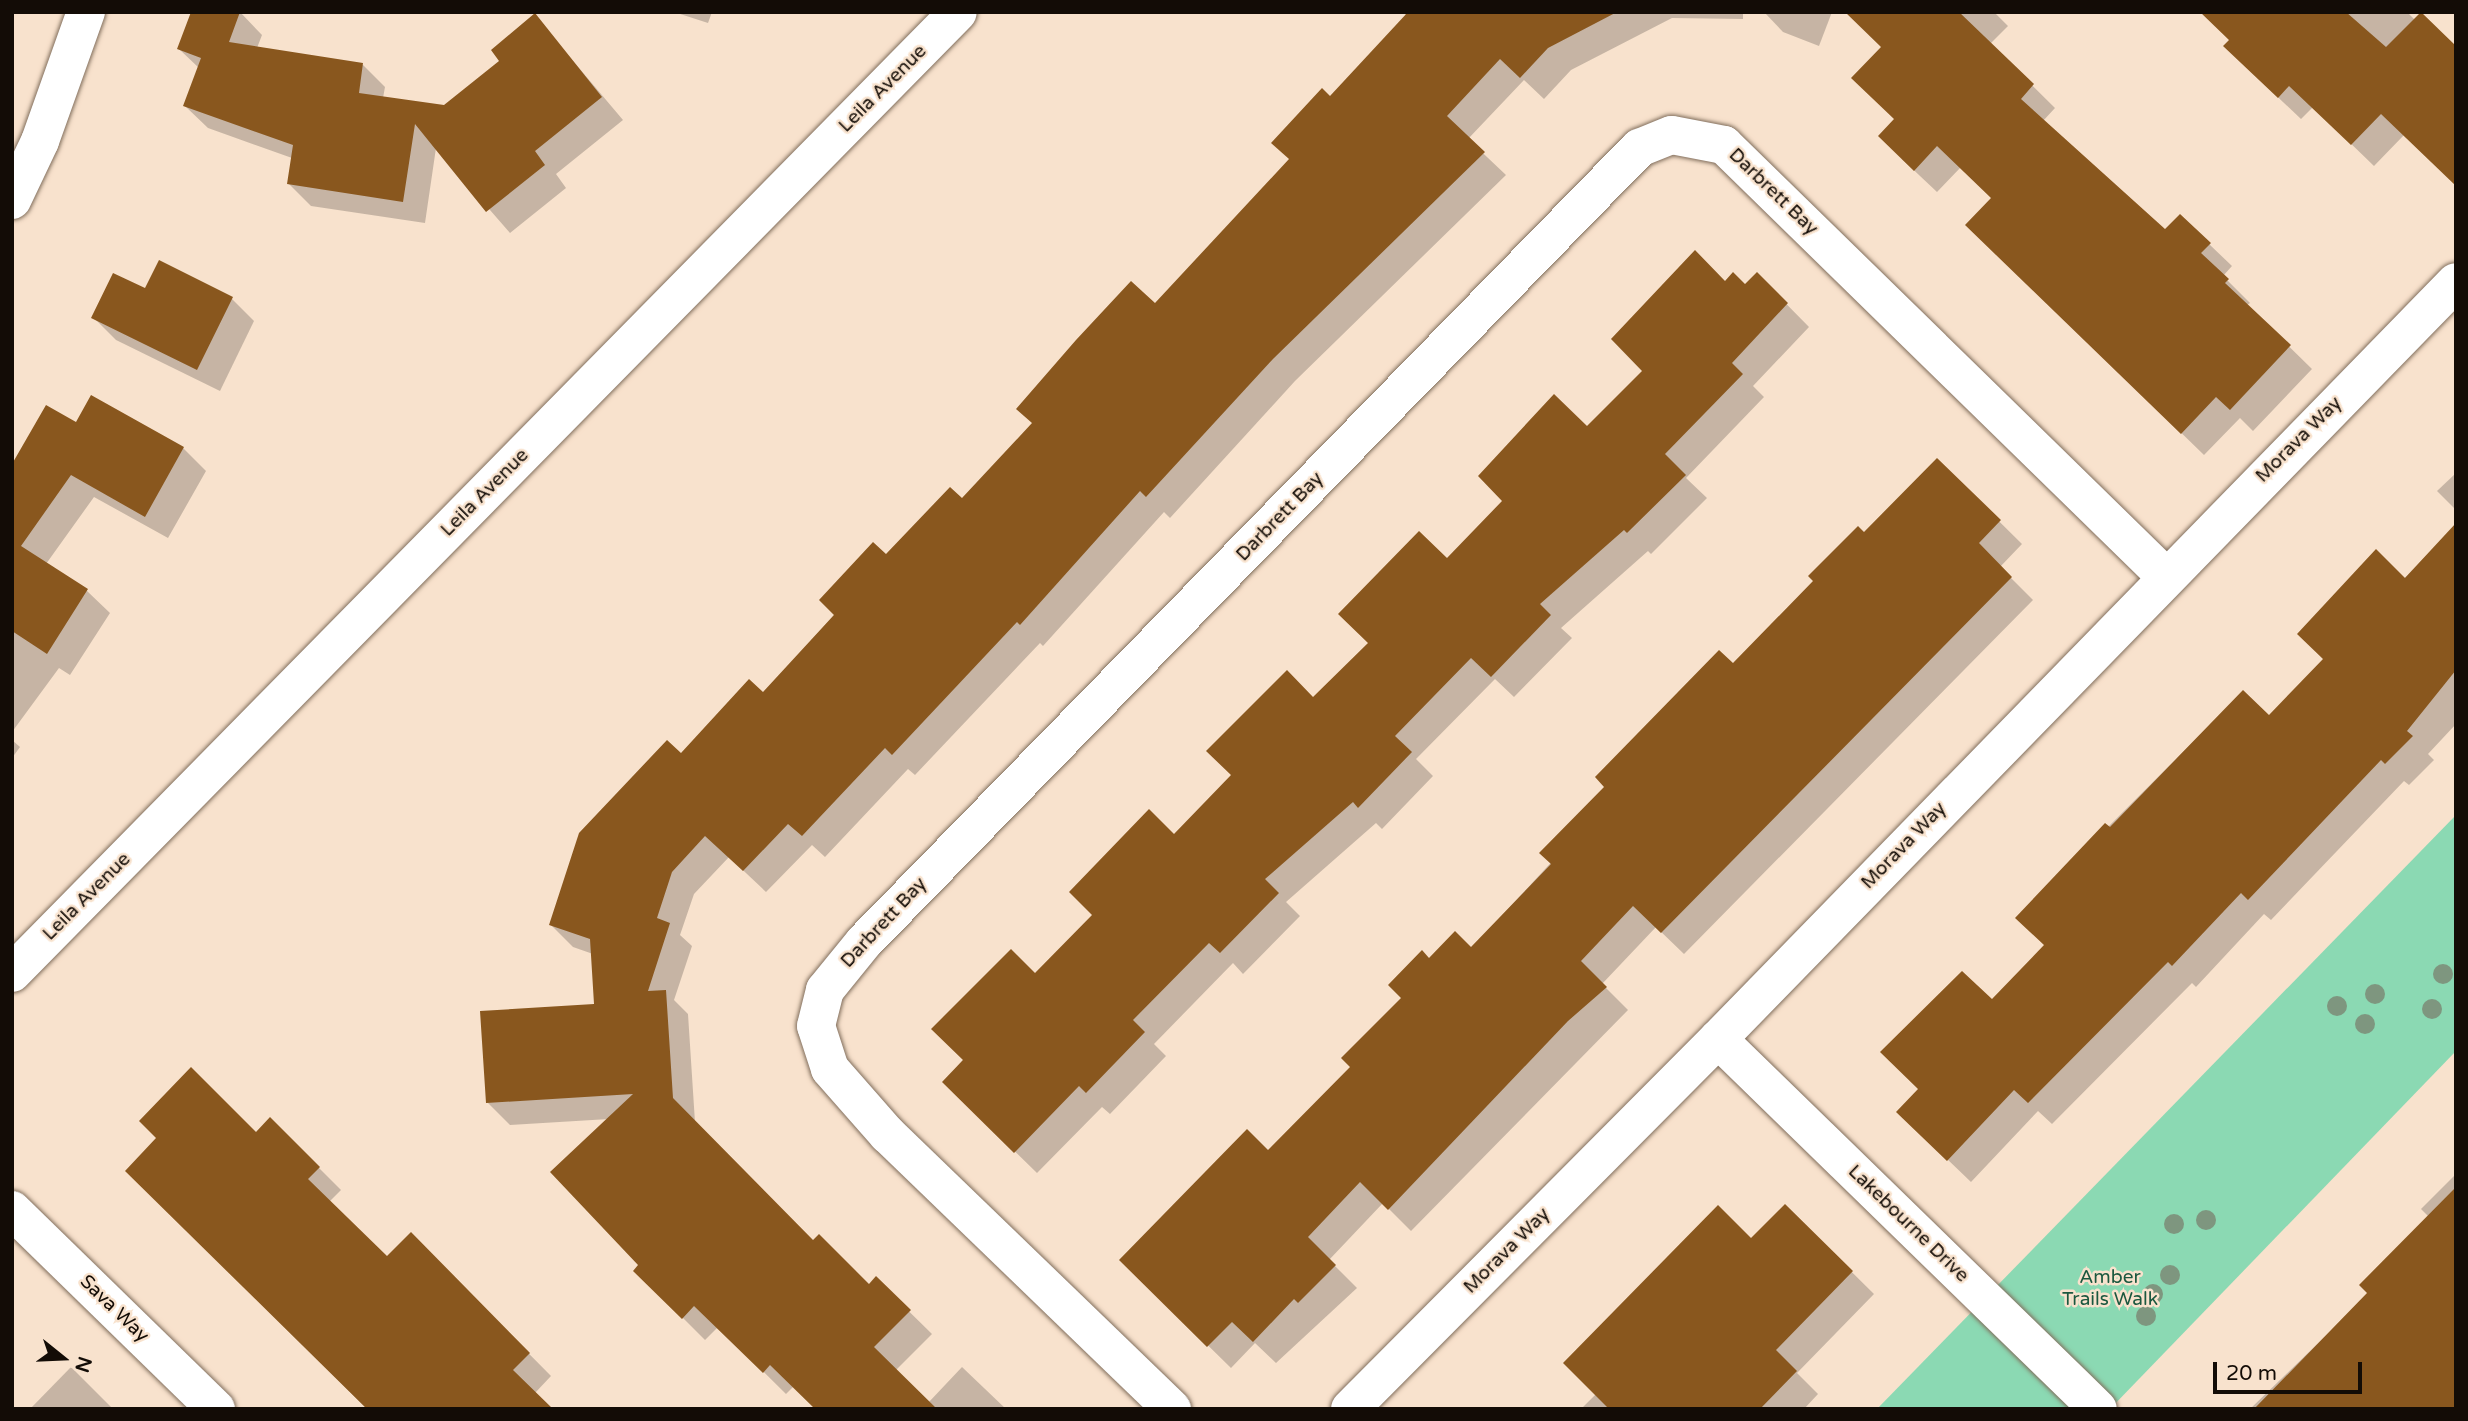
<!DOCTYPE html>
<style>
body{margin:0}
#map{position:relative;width:2468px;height:1421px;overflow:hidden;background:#f8e2cd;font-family:"Varela Round",sans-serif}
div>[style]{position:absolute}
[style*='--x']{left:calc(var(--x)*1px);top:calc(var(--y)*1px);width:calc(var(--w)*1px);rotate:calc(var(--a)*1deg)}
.green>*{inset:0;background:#8bd9b3}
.shadow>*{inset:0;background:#0003}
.building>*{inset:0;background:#89571e}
.roads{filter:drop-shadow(0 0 2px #816e5c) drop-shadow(0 0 2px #816e5c)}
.minor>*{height:38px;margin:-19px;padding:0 19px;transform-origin:19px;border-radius:19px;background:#fff}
.trees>*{width:20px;height:20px;margin:-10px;border-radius:50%;background:#7e967f}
span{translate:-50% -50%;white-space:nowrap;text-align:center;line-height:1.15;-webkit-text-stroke:5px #f8e2cd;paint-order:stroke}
.street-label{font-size:19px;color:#130c06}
.park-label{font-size:19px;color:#1b583f}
.frame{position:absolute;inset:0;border:14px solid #130c06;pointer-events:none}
.north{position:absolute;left:28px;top:1323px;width:70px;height:70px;-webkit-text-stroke:5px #f8e2cd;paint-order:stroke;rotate:108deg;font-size:19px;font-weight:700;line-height:28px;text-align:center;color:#130c06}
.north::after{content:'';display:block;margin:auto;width:24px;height:32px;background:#130c06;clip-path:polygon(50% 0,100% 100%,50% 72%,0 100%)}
.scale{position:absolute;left:2213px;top:1362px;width:149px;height:32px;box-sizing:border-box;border:4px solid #130c06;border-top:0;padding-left:9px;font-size:21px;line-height:24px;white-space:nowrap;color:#130c06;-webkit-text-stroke:5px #f8e2cd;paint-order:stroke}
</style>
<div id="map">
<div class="green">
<div style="clip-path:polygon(2456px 815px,2456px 1051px,2110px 1409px,1877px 1409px)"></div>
</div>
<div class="shadow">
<div style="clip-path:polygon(240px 12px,262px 35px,257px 48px,363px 65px,385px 87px,383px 98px,444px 107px,502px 61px,535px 16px,623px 120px,556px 174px,566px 188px,510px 233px,436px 148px,425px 223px,311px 206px,288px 183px,292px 158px,208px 128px,185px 106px,199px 68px,179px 49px)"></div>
<div style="clip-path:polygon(674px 12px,712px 12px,708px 23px)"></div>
<div style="clip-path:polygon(1403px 12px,1743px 12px,1743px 19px,1672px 18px,1571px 70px,1544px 99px,1524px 80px,1468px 139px,1506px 175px,1295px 381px,1170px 518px,1164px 512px,1043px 646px,1040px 643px,915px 775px,908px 769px,825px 857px,812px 845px,766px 892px,729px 857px,694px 894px,680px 935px,692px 946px,674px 1000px,688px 1014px,695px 1122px,813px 1243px,869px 1286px,876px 1279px,932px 1334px,895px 1371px,928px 1403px,962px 1367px,1006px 1409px,817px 1409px,794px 1386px,786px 1394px,718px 1327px,705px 1340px,658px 1293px,640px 1265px,609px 1119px,510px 1125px,487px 1102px,596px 1005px,593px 954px,573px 947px,551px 925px,681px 755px,763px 694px,886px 557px,962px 501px,1155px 306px,1290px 160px,1330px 98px,1407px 16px)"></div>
<div style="clip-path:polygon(1764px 12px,1832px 12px,1819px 46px,1783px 32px)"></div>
<div style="clip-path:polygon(1847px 12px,1994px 12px,2008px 26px,1990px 44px,2055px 108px,2043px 121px,2165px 232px,2209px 244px,2232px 266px,2223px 276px,2250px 303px,2247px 305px,2312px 369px,2253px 431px,2240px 418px,2204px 455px,1990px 247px,1993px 198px,1961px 167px,1937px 192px,1902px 159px,1883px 47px)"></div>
<div style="clip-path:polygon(2202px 12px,2407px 12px,2415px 20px,2404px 135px,2374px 166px,2313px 107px,2301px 119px,2248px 69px,2231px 40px)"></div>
<div style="clip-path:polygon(1757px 274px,1809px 327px,1753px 386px,1764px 397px,1686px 478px,1707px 498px,1651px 554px,1648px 551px,1561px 628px,1572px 638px,1514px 697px,1495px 679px,1416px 759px,1433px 776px,1382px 829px,1376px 823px,1286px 902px,1300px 916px,1243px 974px,1233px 963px,1154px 1044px,1166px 1056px,1110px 1114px,1102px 1107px,1037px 1173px,944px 1082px,1035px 976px,1370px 644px,1447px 560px,1645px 371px,1725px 283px,1745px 286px)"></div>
<div style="clip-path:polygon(146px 291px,232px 299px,254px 321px,220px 391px,116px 340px,93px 317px)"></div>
<div style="clip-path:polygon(92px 397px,183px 448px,206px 471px,168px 538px,94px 497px,46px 564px,87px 591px,110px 613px,70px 675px,59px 668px,12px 732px,12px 468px,77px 424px)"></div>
<div style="clip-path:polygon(1937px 460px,2022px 544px,2000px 567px,2033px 600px,1684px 954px,1656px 927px,1602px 984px,1628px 1010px,1411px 1231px,1383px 1203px,1329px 1260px,1357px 1288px,1276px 1363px,1255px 1343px,1231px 1368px,1121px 1260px,1268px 1153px,1352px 1067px,1429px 960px,1471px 949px,1733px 666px)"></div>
<div style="clip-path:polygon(2456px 473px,2456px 510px,2437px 491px)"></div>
<div style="clip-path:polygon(2456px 525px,2456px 724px,2428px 754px,2434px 760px,2409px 785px,2404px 781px,2271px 920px,2264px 914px,2196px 987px,2192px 983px,2052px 1124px,2038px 1111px,1971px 1182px,1921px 1134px,1920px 1089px,1992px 1002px,2046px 946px,2017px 918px,2243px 692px,2269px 718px)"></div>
<div style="clip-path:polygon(12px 740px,20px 747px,12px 758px)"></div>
<div style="clip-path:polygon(270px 1119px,341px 1190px,329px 1202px,387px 1258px,411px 1234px,551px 1376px,535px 1393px,550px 1409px,367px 1409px,127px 1171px,256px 1134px)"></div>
<div style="clip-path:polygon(2456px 1174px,2456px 1409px,2250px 1409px,2370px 1293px,2429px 1217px,2421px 1209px)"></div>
<div style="clip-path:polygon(1785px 1206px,1874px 1294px,1797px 1373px,1818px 1394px,1804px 1409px,1581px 1409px)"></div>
<div style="clip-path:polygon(71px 1367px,113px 1409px,30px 1409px)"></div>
</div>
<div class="building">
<div style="clip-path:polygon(191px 12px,240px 12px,229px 42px,363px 63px,359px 93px,444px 105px,499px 61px,491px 50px,535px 13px,602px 97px,535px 151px,545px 165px,486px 212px,415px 124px,403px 202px,287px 184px,293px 145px,183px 106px,201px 58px,177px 49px)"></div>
<div style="clip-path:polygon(1408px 12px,1617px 12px,1548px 48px,1520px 78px,1500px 59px,1447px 116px,1485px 152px,1273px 359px,1146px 497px,1140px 491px,1020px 625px,1017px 622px,892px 755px,885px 748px,802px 836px,788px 824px,743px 871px,705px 836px,672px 872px,657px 918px,670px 923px,648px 991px,666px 990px,673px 1098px,813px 1240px,819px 1234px,869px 1284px,876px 1276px,911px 1310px,874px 1347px,937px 1409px,815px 1409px,770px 1365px,763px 1373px,694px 1306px,682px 1319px,633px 1271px,638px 1265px,550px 1172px,633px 1094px,486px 1103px,480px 1011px,594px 1004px,590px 939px,549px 925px,579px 833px,667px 740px,681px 753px,749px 679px,763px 692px,834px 615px,819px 600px,873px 542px,886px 554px,950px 487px,962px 498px,1032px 423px,1016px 409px,1076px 340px,1131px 281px,1155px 303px,1289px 159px,1271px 143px,1322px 88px,1330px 96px)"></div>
<div style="clip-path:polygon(1845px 12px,1959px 12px,2034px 84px,2021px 99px,2165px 229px,2180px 214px,2211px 243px,2201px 253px,2229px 279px,2225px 283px,2291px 345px,2230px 410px,2216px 397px,2181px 434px,1965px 225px,1991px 198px,1937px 146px,1914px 171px,1878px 136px,1894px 119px,1851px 78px,1881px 47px)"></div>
<div style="clip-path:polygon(2200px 12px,2346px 12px,2386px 47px,2421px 12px,2456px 46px,2456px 186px,2381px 114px,2351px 145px,2289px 86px,2278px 98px,2223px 46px,2229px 40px)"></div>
<div style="clip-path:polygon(1695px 250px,1725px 281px,1733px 272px,1745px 284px,1757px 272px,1788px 303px,1732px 363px,1743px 374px,1665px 454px,1686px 475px,1627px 533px,1624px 530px,1540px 604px,1551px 615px,1491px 677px,1471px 658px,1395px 736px,1412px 752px,1358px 808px,1353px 802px,1265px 879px,1279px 893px,1220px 953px,1209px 943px,1133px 1020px,1145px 1032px,1086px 1093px,1079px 1086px,1014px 1153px,942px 1082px,963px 1060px,931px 1029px,1011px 949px,1035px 973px,1092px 915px,1069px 892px,1149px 809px,1174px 834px,1231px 775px,1206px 751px,1287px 670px,1313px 697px,1368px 643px,1338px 614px,1419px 531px,1447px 558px,1502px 501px,1478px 476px,1554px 394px,1587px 426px,1642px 371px,1611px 339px)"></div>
<div style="clip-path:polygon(159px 260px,233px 297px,197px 370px,91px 318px,113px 273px,145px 288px)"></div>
<div style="clip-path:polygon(91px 395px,184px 447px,145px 517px,71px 475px,21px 546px,88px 589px,47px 654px,12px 631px,12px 464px,46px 405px,76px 422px)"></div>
<div style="clip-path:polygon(1937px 458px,2001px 520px,1979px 543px,2012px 577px,1661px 933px,1633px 906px,1581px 961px,1607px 987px,1568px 1021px,1388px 1210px,1360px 1182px,1308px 1237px,1336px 1265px,1298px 1303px,1294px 1299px,1253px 1342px,1232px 1322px,1207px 1347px,1119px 1260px,1247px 1129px,1268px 1150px,1350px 1067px,1341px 1058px,1401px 998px,1388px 985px,1422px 950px,1429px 958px,1455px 931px,1471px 947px,1551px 864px,1539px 853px,1604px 787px,1595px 777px,1719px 650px,1733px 663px,1813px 581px,1808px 576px,1858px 526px,1864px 532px)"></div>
<div style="clip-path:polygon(2456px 523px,2456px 670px,2407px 731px,2413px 736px,2385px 764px,2381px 760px,2248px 900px,2241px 893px,2172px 966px,2168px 962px,2028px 1103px,2014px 1090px,1947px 1161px,1896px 1112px,1918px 1089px,1880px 1052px,1962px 971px,1992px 999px,2044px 945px,2015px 918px,2105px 823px,2110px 827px,2243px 690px,2269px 715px,2323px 659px,2297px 634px,2376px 549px,2405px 578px)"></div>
<div style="clip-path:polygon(191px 1067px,256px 1132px,270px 1117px,320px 1167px,308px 1179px,387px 1256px,411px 1232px,530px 1353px,513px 1370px,553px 1409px,367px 1409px,125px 1171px,156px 1138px,139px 1121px)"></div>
<div style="clip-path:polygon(2456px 1187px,2456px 1409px,2254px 1409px,2367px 1293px,2359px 1285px)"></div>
<div style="clip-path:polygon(1785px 1204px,1853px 1271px,1776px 1350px,1797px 1371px,1760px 1409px,1609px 1409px,1563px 1363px,1718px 1205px,1751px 1238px)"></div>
</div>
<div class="roads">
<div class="minor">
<div style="--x:12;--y:200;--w:65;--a:-64.6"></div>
<div style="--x:40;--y:141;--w:137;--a:-70.4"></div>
<div style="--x:12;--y:973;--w:1348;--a:-45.45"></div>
<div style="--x:1718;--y:1039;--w:530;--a:44.24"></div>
<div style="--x:12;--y:1210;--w:285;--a:44.3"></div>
<div style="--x:1172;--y:1409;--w:395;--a:-136"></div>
<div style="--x:888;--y:1135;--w:88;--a:-131.3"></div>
<div style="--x:830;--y:1069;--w:45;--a:-108"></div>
<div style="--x:816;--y:1026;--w:37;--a:-76"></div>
<div style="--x:825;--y:990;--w:62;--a:-50.9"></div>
<div style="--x:864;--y:942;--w:1110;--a:-45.69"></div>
<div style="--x:1639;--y:148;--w:35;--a:-22"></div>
<div style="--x:1672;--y:135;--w:53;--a:10.9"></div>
<div style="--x:1724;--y:145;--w:617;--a:44.34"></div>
<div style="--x:1350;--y:1409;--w:522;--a:-45.16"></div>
<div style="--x:1718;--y:1039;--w:1057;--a:-45.73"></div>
</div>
</div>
<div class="trees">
<div style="left:2443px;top:974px"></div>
<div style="left:2375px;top:994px"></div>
<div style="left:2337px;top:1006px"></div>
<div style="left:2432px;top:1009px"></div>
<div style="left:2365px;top:1024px"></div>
<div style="left:2206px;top:1220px"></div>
<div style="left:2174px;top:1224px"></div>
<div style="left:2170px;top:1275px"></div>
<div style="left:2153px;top:1294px"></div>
<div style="left:2146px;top:1316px"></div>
</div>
<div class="street-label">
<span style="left:883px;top:89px;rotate:-45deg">Leila Avenue</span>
<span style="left:1773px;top:192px;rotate:44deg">Darbrett Bay</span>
<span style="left:2299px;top:440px;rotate:-45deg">Morava Way</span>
<span style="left:485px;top:493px;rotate:-45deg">Leila Avenue</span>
<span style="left:1280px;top:517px;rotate:-46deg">Darbrett Bay</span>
<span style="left:1904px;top:846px;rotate:-46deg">Morava Way</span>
<span style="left:87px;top:897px;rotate:-45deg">Leila Avenue</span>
<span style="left:884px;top:923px;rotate:-47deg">Darbrett Bay</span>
<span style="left:1908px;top:1224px;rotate:44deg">Lakebourne Drive</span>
<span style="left:1507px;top:1251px;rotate:-45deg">Morava Way</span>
<span style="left:114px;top:1309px;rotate:44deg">Sava Way</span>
</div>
<div class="park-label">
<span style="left:2110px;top:1289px">Amber<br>Trails Walk</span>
</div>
<div class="frame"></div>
<div class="north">N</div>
<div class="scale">20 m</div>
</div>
